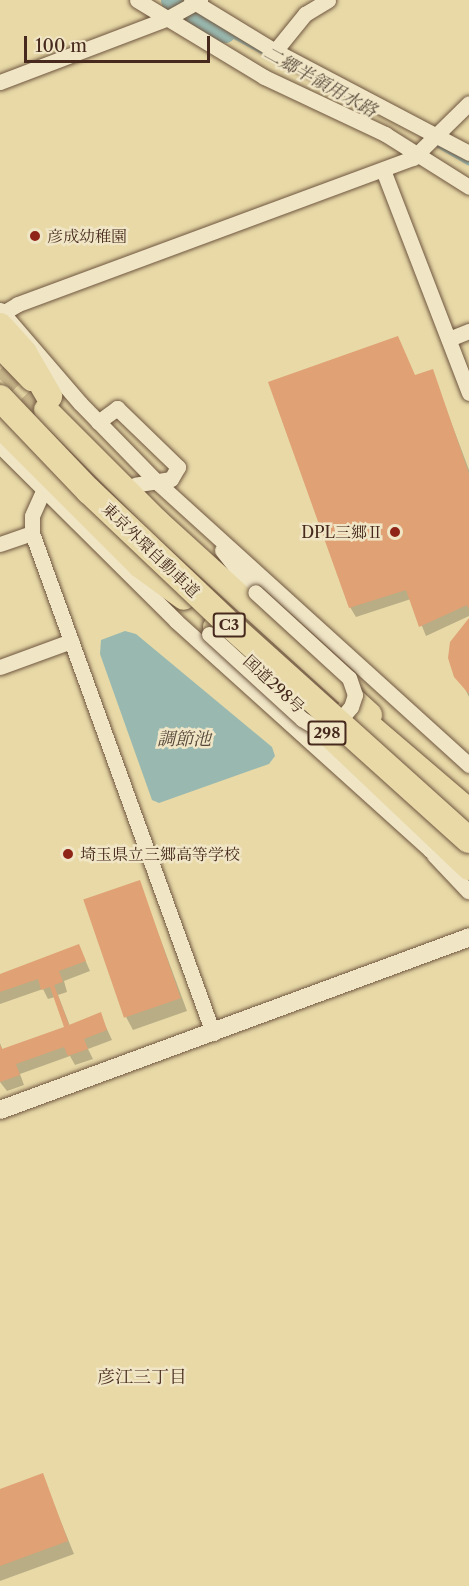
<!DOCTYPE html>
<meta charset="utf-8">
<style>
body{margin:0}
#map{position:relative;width:469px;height:1586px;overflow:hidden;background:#e8d9a7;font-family:"Libre Caslon Text","Noto Serif JP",serif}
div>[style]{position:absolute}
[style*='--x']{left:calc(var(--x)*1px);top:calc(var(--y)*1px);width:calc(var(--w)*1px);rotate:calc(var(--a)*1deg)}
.water>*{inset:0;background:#99b9b0}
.shadow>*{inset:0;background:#0003}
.stream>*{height:4px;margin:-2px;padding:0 2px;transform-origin:2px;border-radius:2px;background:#99b9b0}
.river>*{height:22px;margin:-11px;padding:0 11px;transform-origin:11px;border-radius:11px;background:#99b9b0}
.building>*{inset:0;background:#e0a174;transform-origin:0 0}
.trunk-tunnel>*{height:24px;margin-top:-12px;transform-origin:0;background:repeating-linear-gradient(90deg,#c8b68b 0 24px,transparent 0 36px)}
.roads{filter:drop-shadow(0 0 2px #6f5640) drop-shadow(0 0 2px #6f5640)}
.minor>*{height:15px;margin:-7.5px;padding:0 7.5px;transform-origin:7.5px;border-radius:7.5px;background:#f0e6c6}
.tertiary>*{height:18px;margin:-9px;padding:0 9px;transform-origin:9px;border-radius:9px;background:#f0e6c6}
.trunk>*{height:24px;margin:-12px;padding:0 12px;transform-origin:12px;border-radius:12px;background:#e8d9a7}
.motorway>*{height:26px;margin:-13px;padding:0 13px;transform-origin:13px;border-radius:13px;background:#e8d9a7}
.bridges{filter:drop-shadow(0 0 2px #6f5640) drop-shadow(0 0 2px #6f5640)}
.minor-bridge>*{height:15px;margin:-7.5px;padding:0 7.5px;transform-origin:7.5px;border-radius:7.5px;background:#f0e6c6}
.motorway-bridge>*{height:26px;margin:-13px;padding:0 13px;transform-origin:13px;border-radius:13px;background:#e8d9a7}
.dots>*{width:16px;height:16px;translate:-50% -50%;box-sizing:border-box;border:3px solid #f0e6c6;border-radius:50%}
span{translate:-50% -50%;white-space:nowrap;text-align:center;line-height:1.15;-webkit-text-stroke:5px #f0e6c6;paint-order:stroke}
.shield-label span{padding:2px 4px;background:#f0e6c6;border:2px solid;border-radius:4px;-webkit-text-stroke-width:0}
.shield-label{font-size:15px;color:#472a1d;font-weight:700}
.poi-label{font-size:16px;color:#472a1d}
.left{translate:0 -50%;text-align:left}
.right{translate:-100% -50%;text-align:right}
.street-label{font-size:16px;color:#472a1d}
.water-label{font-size:18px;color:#57473a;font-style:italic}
.neighbourhood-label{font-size:18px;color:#472a1d}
.scale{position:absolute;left:24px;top:36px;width:186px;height:27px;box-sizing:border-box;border:3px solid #472a1d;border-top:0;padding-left:8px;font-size:18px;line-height:21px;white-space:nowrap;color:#472a1d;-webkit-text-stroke:4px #f0e6c6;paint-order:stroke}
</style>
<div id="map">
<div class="water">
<div style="clip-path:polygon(125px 631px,136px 634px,272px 747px,275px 756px,269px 764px,159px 803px,152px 800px,100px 654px,101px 640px)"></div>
</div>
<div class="shadow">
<div style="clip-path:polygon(432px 371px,469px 470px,469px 616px,426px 636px,411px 599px,356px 617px,350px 607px,415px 376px)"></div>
<div style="clip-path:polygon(469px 620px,469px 697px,450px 658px,451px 642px)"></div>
<div style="clip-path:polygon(139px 881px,187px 1011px,133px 1030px,126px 1017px)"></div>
<div style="clip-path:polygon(79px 946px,90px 971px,64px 981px,67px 992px,58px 995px,70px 1026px,100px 1014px,112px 1040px,88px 1049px,93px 1059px,75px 1065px,70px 1056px,20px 1074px,24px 1085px,7px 1091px,0 1082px,0 1043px,3px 1051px,66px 1028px,55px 997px,48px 999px,43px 989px,0 1004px,0 975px)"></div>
<div style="clip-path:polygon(42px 1475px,74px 1554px,0 1581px,0 1491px)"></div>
</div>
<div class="stream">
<div style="--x:225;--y:32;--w:92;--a:28.5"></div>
<div style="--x:435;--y:144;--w:39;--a:30"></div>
</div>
<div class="river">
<div style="--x:172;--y:0;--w:62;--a:31.1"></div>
</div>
<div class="building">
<div style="clip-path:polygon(398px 336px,415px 375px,433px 369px,469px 474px,469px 610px,467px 605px,419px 627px,406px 590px,349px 608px,268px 382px)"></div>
<div style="clip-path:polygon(469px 618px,469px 694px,454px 677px,448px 658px,450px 642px)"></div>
<div style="left:140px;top:880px;width:125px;height:60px;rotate:71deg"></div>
<div style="clip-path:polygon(79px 944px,86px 961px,59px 971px,63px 982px,54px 985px,69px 1025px,101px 1012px,107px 1030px,84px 1039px,88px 1049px,68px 1056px,64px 1047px,16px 1064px,20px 1075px,0 1082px,0 1045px,2px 1049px,64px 1027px,50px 987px,41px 990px,38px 979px,0 992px,0 974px)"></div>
<div style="clip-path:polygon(43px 1473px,68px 1541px,0 1566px,0 1489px)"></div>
</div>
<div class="trunk-tunnel">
<div style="--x:4;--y:366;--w:61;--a:46.3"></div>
</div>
<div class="roads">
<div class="minor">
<div style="--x:137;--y:0;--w:149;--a:31.2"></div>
<div style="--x:264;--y:77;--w:134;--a:25.2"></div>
<div style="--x:385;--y:134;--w:99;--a:32.2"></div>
<div style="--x:191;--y:0;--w:98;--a:31.3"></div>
<div style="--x:275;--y:51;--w:219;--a:27.7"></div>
<div style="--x:275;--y:51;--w:48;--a:-51"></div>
<div style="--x:305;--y:14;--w:27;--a:-31"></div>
<div style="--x:0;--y:82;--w:178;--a:-20.8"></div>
<div style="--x:166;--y:19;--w:39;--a:-29"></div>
<div style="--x:383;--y:170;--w:239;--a:68.9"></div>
<div style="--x:0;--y:310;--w:123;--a:49.3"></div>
<div style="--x:80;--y:403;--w:112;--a:45.7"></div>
<div style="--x:158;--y:483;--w:420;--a:42.2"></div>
<div style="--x:3;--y:313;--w:17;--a:-31"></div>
<div style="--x:18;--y:304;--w:421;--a:-20.3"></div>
<div style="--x:413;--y:158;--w:78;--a:-44.5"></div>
<div style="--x:449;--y:339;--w:22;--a:-22"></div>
<div style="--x:98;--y:422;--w:24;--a:-36"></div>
<div style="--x:117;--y:408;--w:85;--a:44"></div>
<div style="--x:178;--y:467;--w:14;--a:120"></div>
<div style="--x:171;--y:479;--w:36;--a:171"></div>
<div style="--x:0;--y:446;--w:248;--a:44.8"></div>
<div style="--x:176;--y:621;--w:342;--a:42"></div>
<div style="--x:430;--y:850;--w:25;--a:23"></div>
<div style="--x:43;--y:491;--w:27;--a:114"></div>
<div style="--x:32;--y:516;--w:17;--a:90"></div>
<div style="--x:32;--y:533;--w:532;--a:70.1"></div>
<div style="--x:0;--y:544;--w:34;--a:-19"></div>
<div style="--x:222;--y:550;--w:53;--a:51.8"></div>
<div style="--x:0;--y:667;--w:76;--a:-20.1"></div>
<div style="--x:434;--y:855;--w:50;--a:46.6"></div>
</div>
<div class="tertiary">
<div style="--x:0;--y:1110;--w:500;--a:-20.2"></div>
</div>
<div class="trunk">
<div style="--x:0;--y:346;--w:46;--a:45.9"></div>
<div style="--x:46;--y:410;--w:157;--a:45"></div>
<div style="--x:157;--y:521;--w:288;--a:42.3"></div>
<div style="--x:0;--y:426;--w:198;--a:45"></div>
<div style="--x:140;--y:566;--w:54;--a:36"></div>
<div style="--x:215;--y:627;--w:350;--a:43.5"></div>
</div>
<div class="motorway">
<div style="--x:0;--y:326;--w:36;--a:48"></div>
<div style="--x:24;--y:353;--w:50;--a:59.8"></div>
<div style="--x:350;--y:710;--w:157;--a:40.6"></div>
</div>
</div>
<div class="bridges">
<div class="minor-bridge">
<div style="--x:209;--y:634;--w:126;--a:42.4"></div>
<div style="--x:302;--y:719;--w:21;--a:31"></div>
<div style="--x:320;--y:730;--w:14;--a:-12"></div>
<div style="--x:334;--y:727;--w:26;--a:-50"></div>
<div style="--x:351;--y:707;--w:13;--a:-72"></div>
<div style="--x:355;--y:695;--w:18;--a:-109"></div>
<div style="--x:349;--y:678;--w:127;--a:-137.5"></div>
</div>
<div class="motorway-bridge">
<div style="--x:0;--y:398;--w:129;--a:46.3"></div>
<div style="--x:89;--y:491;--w:195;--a:43.5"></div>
<div style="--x:230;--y:625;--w:321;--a:42"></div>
</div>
</div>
<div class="dots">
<div style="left:35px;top:236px;background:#8f2418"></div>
<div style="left:395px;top:532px;background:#8f2418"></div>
<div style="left:68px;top:854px;background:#8f2418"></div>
</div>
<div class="shield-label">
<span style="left:229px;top:625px">C3</span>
<span style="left:327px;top:733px">298</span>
</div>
<div class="poi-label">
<span class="left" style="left:47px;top:236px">彦成幼稚園</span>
<span class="right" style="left:383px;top:532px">DPL三郷Ⅱ</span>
<span class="left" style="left:80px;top:854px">埼玉県立三郷高等学校</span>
</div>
<div class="street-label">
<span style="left:151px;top:550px;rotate:44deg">東京外環自動車道</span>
<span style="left:274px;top:684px;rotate:43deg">国道298号</span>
</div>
<div class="water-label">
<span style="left:320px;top:82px;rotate:29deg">二郷半領用水路</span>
<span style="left:184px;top:739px">調節池</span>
</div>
<div class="neighbourhood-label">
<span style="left:142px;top:1377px">彦江三丁目</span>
</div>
<div class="scale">100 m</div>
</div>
